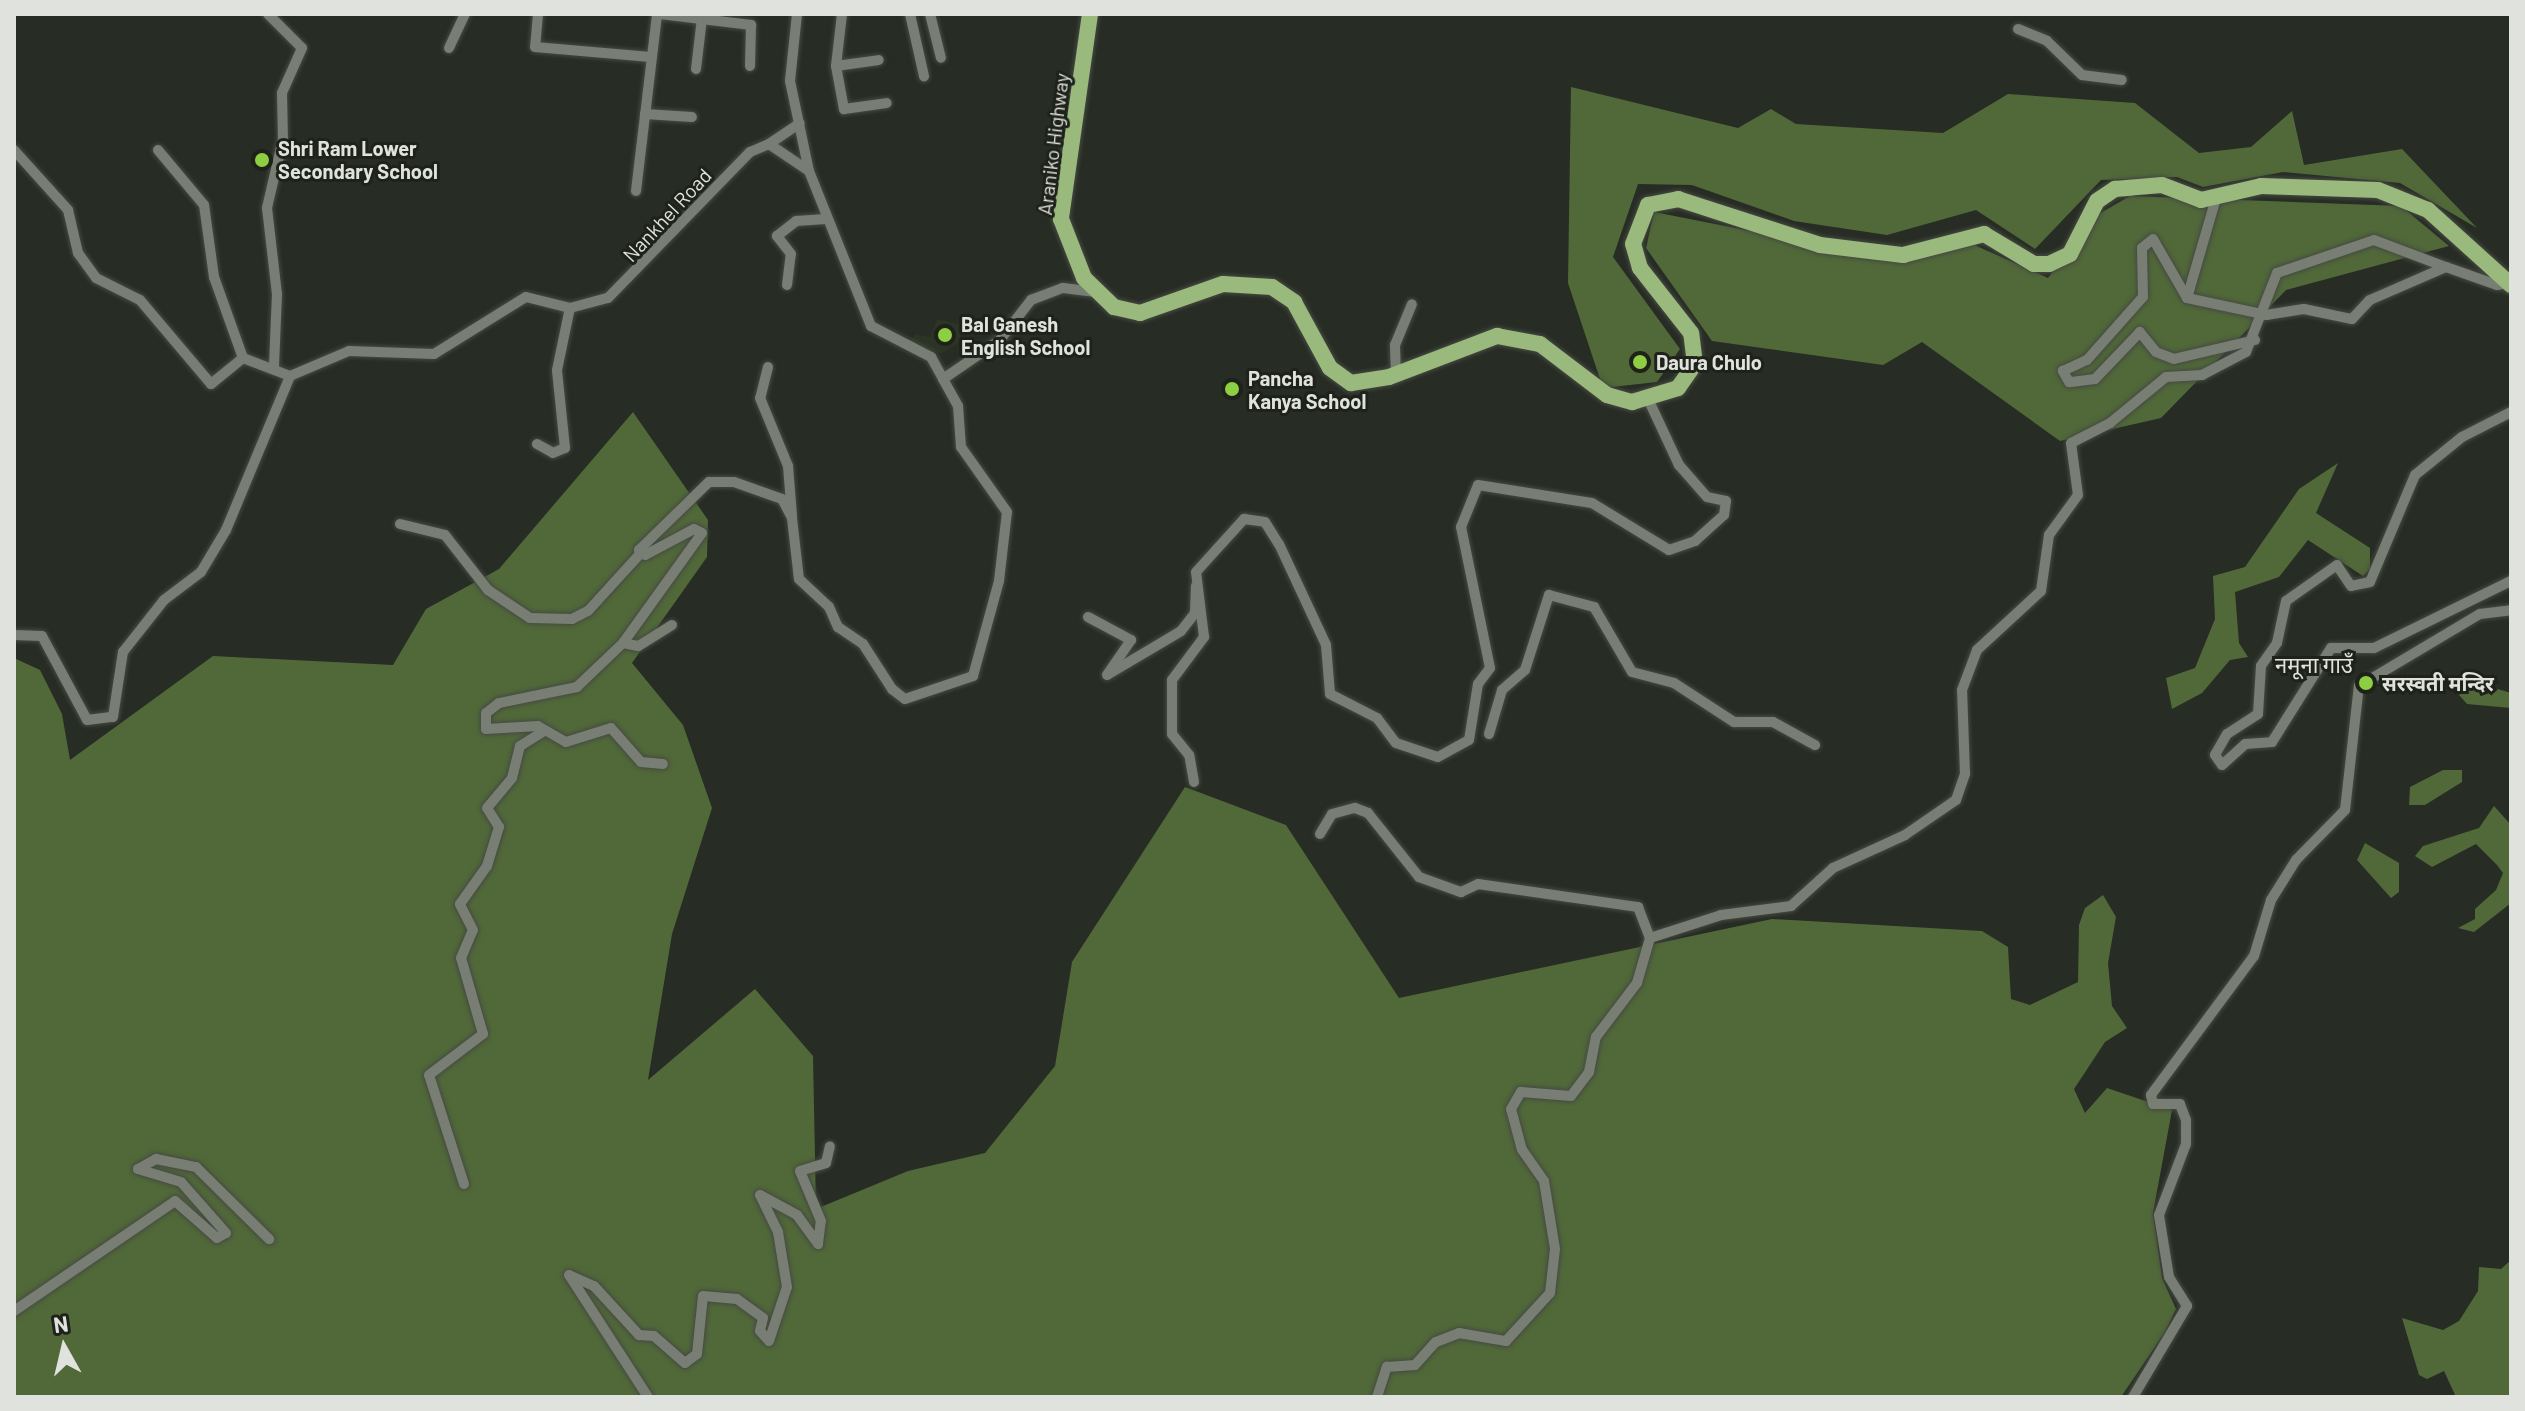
<!DOCTYPE html>
<meta charset="utf-8">
<style>
body{margin:0}
#map{position:relative;width:2525px;height:1411px;overflow:hidden;background:#272c24;font-family:Barlow,"Noto Sans Devanagari",sans-serif}
div>[style]{position:absolute}
[style*='--x']{left:calc(var(--x)*1px);top:calc(var(--y)*1px);width:calc(var(--w)*1px);rotate:calc(var(--a)*1deg)}
.built>*{inset:0;background:#2c3426}
.forest>*{inset:0;background:#516939}
.roads{filter:drop-shadow(0 0 2px #464a43) drop-shadow(0 0 2px #464a43)}
.minor>*{height:10px;margin:-5px;padding:0 5px;transform-origin:5px;border-radius:5px;background:#787e74}
.highway>*{height:16px;margin:-8px;padding:0 8px;transform-origin:8px;border-radius:8px;background:#99ba7c}
.dots>*{width:22px;height:22px;translate:-50% -50%;box-sizing:border-box;border:4px solid #1e221a;border-radius:50%}
span{translate:-50% -50%;white-space:nowrap;text-align:center;line-height:1.15;-webkit-text-stroke:6px #1e221a;paint-order:stroke}
.street-label{font-size:20px;color:#e0e3dd}
.poi-label{font-size:20px;color:#e0e3dd;font-weight:700}
.left{translate:0 -50%;text-align:left}
.neighbourhood-label{font-size:22px;color:#e0e3dd}
.frame{position:absolute;inset:0;border:16px solid #e0e3dd;pointer-events:none}
.north{position:absolute;left:24px;top:1307px;width:80px;height:80px;-webkit-text-stroke:6px #1e221a;paint-order:stroke;rotate:352deg;font-size:22px;font-weight:700;line-height:32px;text-align:center;color:#e0e3dd}
.north::after{content:'';display:block;margin:auto;width:28px;height:36px;background:#e0e3dd;clip-path:polygon(50% 0,100% 100%,50% 72%,0 100%)}
</style>
<div id="map">
<div class="built">
<div style="clip-path:polygon(937px 319px,963px 325px,958px 343px,941px 354px,911px 341px,915px 334px,930px 337px)"></div>
</div>
<div class="forest">
<div style="clip-path:polygon(1571px 87px,1738px 128px,1771px 109px,1796px 124px,1943px 133px,2008px 94px,2135px 103px,2199px 153px,2251px 147px,2292px 111px,2304px 165px,2402px 149px,2477px 228px,2400px 183px,2283px 172px,2203px 187px,2177px 177px,2101px 180px,2035px 249px,1976px 210px,1887px 235px,1794px 221px,1692px 185px,1638px 184px,1613px 257px,1680px 349px,1657px 382px,1603px 388px,1568px 283px)"></div>
<div style="clip-path:polygon(2130px 196px,2401px 206px,2449px 246px,2286px 290px,2161px 418px,2060px 441px,1922px 342px,1883px 365px,1712px 341px,1646px 248px,1654px 212px,1894px 259px,1970px 243px,2048px 278px,2097px 215px)"></div>
<div style="clip-path:polygon(633px 412px,708px 520px,707px 557px,632px 663px,683px 725px,712px 808px,672px 934px,648px 1080px,755px 989px,813px 1056px,816px 1209px,908px 1171px,985px 1153px,1055px 1066px,1072px 962px,1185px 787px,1286px 825px,1399px 998px,1772px 919px,1982px 931px,2008px 947px,2011px 999px,2030px 1005px,2078px 982px,2079px 925px,2085px 908px,2103px 895px,2116px 917px,2108px 963px,2112px 1006px,2127px 1028px,2105px 1042px,2074px 1089px,2085px 1113px,2107px 1088px,2172px 1110px,2153px 1213px,2162px 1278px,2176px 1309px,2165px 1332px,2121px 1397px,14px 1397px,14px 658px,40px 670px,62px 714px,70px 760px,213px 656px,393px 665px,426px 609px,499px 569px)"></div>
<div style="clip-path:polygon(2338px 463px,2316px 513px,2370px 548px,2370px 569px,2363px 576px,2308px 540px,2279px 577px,2235px 592px,2239px 643px,2248px 657px,2230px 660px,2202px 693px,2172px 709px,2166px 678px,2195px 668px,2215px 619px,2213px 576px,2245px 567px,2299px 489px)"></div>
<div style="clip-path:polygon(2475px 682px,2511px 693px,2511px 708px,2467px 704px,2459px 695px)"></div>
<div style="clip-path:polygon(2443px 770px,2462px 770px,2462px 782px,2425px 805px,2409px 805px,2410px 787px)"></div>
<div style="clip-path:polygon(2494px 806px,2511px 825px,2511px 903px,2474px 932px,2458px 928px,2475px 919px,2475px 909px,2496px 890px,2503px 873px,2497px 865px,2476px 844px,2432px 867px,2415px 856px,2423px 846px,2479px 828px)"></div>
<div style="clip-path:polygon(2365px 843px,2399px 863px,2399px 892px,2391px 898px,2357px 860px)"></div>
<div style="clip-path:polygon(2511px 1260px,2511px 1397px,2456px 1397px,2444px 1371px,2427px 1379px,2419px 1375px,2402px 1318px,2443px 1330px,2459px 1321px,2478px 1291px,2479px 1267px,2501px 1269px)"></div>
</div>
<div class="roads">
<div class="minor">
<div style="--x:268;--y:14;--w:48;--a:45"></div>
<div style="--x:302;--y:48;--w:49;--a:114"></div>
<div style="--x:282;--y:93;--w:46;--a:88.8"></div>
<div style="--x:283;--y:139;--w:71;--a:103.1"></div>
<div style="--x:267;--y:208;--w:87;--a:83.4"></div>
<div style="--x:277;--y:294;--w:72;--a:92.4"></div>
<div style="--x:538;--y:14;--w:33;--a:95"></div>
<div style="--x:535;--y:47;--w:116;--a:4.9"></div>
<div style="--x:660;--y:14;--w:92;--a:6.9"></div>
<div style="--x:751;--y:25;--w:41;--a:91.4"></div>
<div style="--x:797;--y:14;--w:67;--a:96"></div>
<div style="--x:790;--y:81;--w:92;--a:78.1"></div>
<div style="--x:842;--y:14;--w:52;--a:96.6"></div>
<div style="--x:836;--y:66;--w:44;--a:79.5"></div>
<div style="--x:844;--y:109;--w:43;--a:-7.9"></div>
<div style="--x:910;--y:14;--w:64;--a:77.3"></div>
<div style="--x:930;--y:14;--w:45;--a:76"></div>
<div style="--x:2018;--y:29;--w:31;--a:22"></div>
<div style="--x:2047;--y:41;--w:49;--a:44.2"></div>
<div style="--x:2082;--y:75;--w:40;--a:7.1"></div>
<div style="--x:449;--y:48;--w:38;--a:-65"></div>
<div style="--x:836;--y:66;--w:43;--a:-7.9"></div>
<div style="--x:696;--y:69;--w:51;--a:-83.3"></div>
<div style="--x:645;--y:114;--w:47;--a:3.7"></div>
<div style="--x:769;--y:144;--w:37;--a:-34"></div>
<div style="--x:14;--y:150;--w:81;--a:48"></div>
<div style="--x:68;--y:210;--w:44;--a:76.9"></div>
<div style="--x:78;--y:253;--w:31;--a:54"></div>
<div style="--x:96;--y:278;--w:49;--a:26.6"></div>
<div style="--x:140;--y:300;--w:110;--a:49.8"></div>
<div style="--x:211;--y:384;--w:41;--a:-39.1"></div>
<div style="--x:243;--y:358;--w:50;--a:21"></div>
<div style="--x:290;--y:376;--w:64;--a:-23"></div>
<div style="--x:349;--y:351;--w:85;--a:2"></div>
<div style="--x:434;--y:354;--w:108;--a:-31.8"></div>
<div style="--x:526;--y:297;--w:45;--a:14"></div>
<div style="--x:570;--y:308;--w:39;--a:-15"></div>
<div style="--x:608;--y:298;--w:204;--a:-45.8"></div>
<div style="--x:750;--y:152;--w:21;--a:-23"></div>
<div style="--x:769;--y:144;--w:48;--a:34"></div>
<div style="--x:809;--y:171;--w:167;--a:68.2"></div>
<div style="--x:871;--y:326;--w:68;--a:27.3"></div>
<div style="--x:931;--y:357;--w:25;--a:61"></div>
<div style="--x:943;--y:379;--w:69;--a:-34.4"></div>
<div style="--x:1000;--y:340;--w:51;--a:-52.2"></div>
<div style="--x:1031;--y:300;--w:34;--a:-21"></div>
<div style="--x:1063;--y:288;--w:33;--a:7"></div>
<div style="--x:158;--y:150;--w:72;--a:50.1"></div>
<div style="--x:204;--y:205;--w:73;--a:82.1"></div>
<div style="--x:214;--y:277;--w:86;--a:70.3"></div>
<div style="--x:636;--y:191;--w:178;--a:-83.2"></div>
<div style="--x:787;--y:285;--w:31;--a:-83"></div>
<div style="--x:791;--y:254;--w:23;--a:-128"></div>
<div style="--x:777;--y:236;--w:24;--a:-38"></div>
<div style="--x:796;--y:221;--w:30;--a:-4"></div>
<div style="--x:2187;--y:298;--w:104;--a:-73.8"></div>
<div style="--x:2255;--y:340;--w:83;--a:166.8"></div>
<div style="--x:2174;--y:359;--w:19;--a:-159"></div>
<div style="--x:2156;--y:352;--w:26;--a:-129"></div>
<div style="--x:2140;--y:332;--w:65;--a:133.8"></div>
<div style="--x:2095;--y:379;--w:26;--a:173"></div>
<div style="--x:2069;--y:382;--w:13;--a:-119"></div>
<div style="--x:2063;--y:371;--w:26;--a:-25"></div>
<div style="--x:2087;--y:360;--w:84;--a:-48.4"></div>
<div style="--x:2143;--y:297;--w:49;--a:-91.2"></div>
<div style="--x:2142;--y:248;--w:14;--a:-39"></div>
<div style="--x:2153;--y:239;--w:68;--a:60"></div>
<div style="--x:2187;--y:298;--w:81;--a:12.1"></div>
<div style="--x:2266;--y:315;--w:38;--a:-9"></div>
<div style="--x:2304;--y:309;--w:49;--a:11.8"></div>
<div style="--x:2352;--y:319;--w:26;--a:-47"></div>
<div style="--x:2370;--y:300;--w:83;--a:-23.5"></div>
<div style="--x:2446;--y:267;--w:54;--a:19.4"></div>
<div style="--x:2497;--y:285;--w:12;--a:-9"></div>
<div style="--x:768;--y:367;--w:32;--a:104"></div>
<div style="--x:760;--y:398;--w:74;--a:67.6"></div>
<div style="--x:788;--y:466;--w:50;--a:85.4"></div>
<div style="--x:1396;--y:375;--w:30;--a:-92"></div>
<div style="--x:1395;--y:345;--w:44;--a:-67.5"></div>
<div style="--x:2511;--y:412;--w:55;--a:153"></div>
<div style="--x:2462;--y:437;--w:60;--a:141"></div>
<div style="--x:2415;--y:475;--w:116;--a:112.8"></div>
<div style="--x:2370;--y:582;--w:19;--a:168"></div>
<div style="--x:2351;--y:586;--w:25;--a:-124"></div>
<div style="--x:2337;--y:565;--w:62;--a:144.8"></div>
<div style="--x:2286;--y:601;--w:43;--a:102.1"></div>
<div style="--x:2277;--y:643;--w:28;--a:125"></div>
<div style="--x:2261;--y:666;--w:48;--a:93.6"></div>
<div style="--x:2258;--y:714;--w:37;--a:147"></div>
<div style="--x:2227;--y:734;--w:24;--a:120"></div>
<div style="--x:2215;--y:755;--w:12;--a:55"></div>
<div style="--x:2222;--y:765;--w:31;--a:-42"></div>
<div style="--x:2245;--y:744;--w:27;--a:-4"></div>
<div style="--x:2272;--y:742;--w:111;--a:-57.9"></div>
<div style="--x:2331;--y:648;--w:43;--a:0"></div>
<div style="--x:2374;--y:648;--w:153;--a:-26.1"></div>
<div style="--x:537;--y:444;--w:18;--a:29"></div>
<div style="--x:553;--y:453;--w:13;--a:-23"></div>
<div style="--x:565;--y:448;--w:78;--a:-95.9"></div>
<div style="--x:557;--y:370;--w:63;--a:-78.2"></div>
<div style="--x:400;--y:524;--w:46;--a:13.7"></div>
<div style="--x:445;--y:535;--w:70;--a:52"></div>
<div style="--x:488;--y:590;--w:50;--a:33.7"></div>
<div style="--x:530;--y:618;--w:42;--a:1.4"></div>
<div style="--x:572;--y:619;--w:18;--a:-27"></div>
<div style="--x:588;--y:611;--w:76;--a:-47.7"></div>
<div style="--x:1088;--y:617;--w:49;--a:28.1"></div>
<div style="--x:1131;--y:640;--w:42;--a:124.4"></div>
<div style="--x:1107;--y:675;--w:86;--a:-30.7"></div>
<div style="--x:1181;--y:631;--w:23;--a:-52"></div>
<div style="--x:1195;--y:613;--w:27;--a:-88"></div>
<div style="--x:672;--y:625;--w:40;--a:148"></div>
<div style="--x:638;--y:646;--w:15;--a:-169"></div>
<div style="--x:623;--y:643;--w:135;--a:-54.3"></div>
<div style="--x:702;--y:533;--w:9;--a:-153"></div>
<div style="--x:694;--y:529;--w:55;--a:152"></div>
<div style="--x:645;--y:555;--w:8;--a:-140"></div>
<div style="--x:639;--y:550;--w:98;--a:-44.2"></div>
<div style="--x:709;--y:482;--w:25;--a:0"></div>
<div style="--x:734;--y:482;--w:51;--a:19.5"></div>
<div style="--x:782;--y:499;--w:21;--a:62"></div>
<div style="--x:792;--y:518;--w:61;--a:83.5"></div>
<div style="--x:799;--y:579;--w:41;--a:43"></div>
<div style="--x:829;--y:607;--w:22;--a:66"></div>
<div style="--x:838;--y:627;--w:30;--a:34"></div>
<div style="--x:863;--y:644;--w:54;--a:57.2"></div>
<div style="--x:892;--y:689;--w:16;--a:38"></div>
<div style="--x:905;--y:699;--w:72;--a:-18.7"></div>
<div style="--x:973;--y:676;--w:98;--a:-74.7"></div>
<div style="--x:999;--y:581;--w:69;--a:-83.4"></div>
<div style="--x:1007;--y:512;--w:80;--a:-125.3"></div>
<div style="--x:961;--y:447;--w:41;--a:-94.2"></div>
<div style="--x:958;--y:406;--w:31;--a:-119"></div>
<div style="--x:14;--y:635;--w:28;--a:2"></div>
<div style="--x:42;--y:636;--w:95;--a:61.8"></div>
<div style="--x:87;--y:720;--w:26;--a:-7"></div>
<div style="--x:113;--y:717;--w:66;--a:-81.3"></div>
<div style="--x:123;--y:652;--w:66;--a:-51.7"></div>
<div style="--x:164;--y:600;--w:46;--a:-37.1"></div>
<div style="--x:201;--y:572;--w:49;--a:-59.2"></div>
<div style="--x:226;--y:530;--w:167;--a:-67.4"></div>
<div style="--x:623;--y:643;--w:64;--a:136.3"></div>
<div style="--x:577;--y:687;--w:80;--a:168.4"></div>
<div style="--x:499;--y:703;--w:16;--a:142"></div>
<div style="--x:486;--y:713;--w:16;--a:90"></div>
<div style="--x:486;--y:729;--w:52;--a:-3.3"></div>
<div style="--x:538;--y:726;--w:32;--a:30"></div>
<div style="--x:566;--y:742;--w:47;--a:-17.3"></div>
<div style="--x:611;--y:728;--w:45;--a:48.6"></div>
<div style="--x:641;--y:762;--w:22;--a:5"></div>
<div style="--x:1489;--y:734;--w:46;--a:-73.5"></div>
<div style="--x:1502;--y:690;--w:30;--a:-41"></div>
<div style="--x:1525;--y:670;--w:79;--a:-72.3"></div>
<div style="--x:1549;--y:595;--w:47;--a:14.9"></div>
<div style="--x:1594;--y:607;--w:75;--a:59.7"></div>
<div style="--x:1632;--y:672;--w:43;--a:14.7"></div>
<div style="--x:1674;--y:683;--w:72;--a:33"></div>
<div style="--x:1734;--y:722;--w:39;--a:0"></div>
<div style="--x:1773;--y:722;--w:48;--a:28.7"></div>
<div style="--x:1194;--y:782;--w:27;--a:-100"></div>
<div style="--x:1189;--y:755;--w:27;--a:-129"></div>
<div style="--x:1172;--y:734;--w:54;--a:-90"></div>
<div style="--x:1172;--y:680;--w:54;--a:-53.3"></div>
<div style="--x:1204;--y:637;--w:65;--a:-97"></div>
<div style="--x:1196;--y:572;--w:72;--a:-47.8"></div>
<div style="--x:1244;--y:519;--w:21;--a:8"></div>
<div style="--x:1265;--y:522;--w:26;--a:58"></div>
<div style="--x:1279;--y:544;--w:111;--a:65"></div>
<div style="--x:1326;--y:645;--w:49;--a:85.3"></div>
<div style="--x:1330;--y:694;--w:53;--a:27.1"></div>
<div style="--x:1377;--y:718;--w:31;--a:53"></div>
<div style="--x:1396;--y:743;--w:44;--a:18.4"></div>
<div style="--x:1438;--y:757;--w:35;--a:-29"></div>
<div style="--x:1469;--y:740;--w:57;--a:-80.9"></div>
<div style="--x:1478;--y:684;--w:20;--a:-53"></div>
<div style="--x:1490;--y:668;--w:144;--a:-101.6"></div>
<div style="--x:1461;--y:527;--w:45;--a:-68"></div>
<div style="--x:1478;--y:485;--w:115;--a:9"></div>
<div style="--x:1592;--y:503;--w:90;--a:31.4"></div>
<div style="--x:1669;--y:550;--w:28;--a:-19"></div>
<div style="--x:1695;--y:541;--w:39;--a:-42"></div>
<div style="--x:1724;--y:515;--w:14;--a:-82"></div>
<div style="--x:1726;--y:501;--w:19;--a:-168"></div>
<div style="--x:1707;--y:497;--w:43;--a:-131.2"></div>
<div style="--x:1679;--y:465;--w:68;--a:-115.1"></div>
<div style="--x:1320;--y:834;--w:23;--a:-59"></div>
<div style="--x:1332;--y:814;--w:24;--a:-15"></div>
<div style="--x:1355;--y:808;--w:14;--a:21"></div>
<div style="--x:1368;--y:813;--w:82;--a:51.4"></div>
<div style="--x:1419;--y:877;--w:45;--a:19.7"></div>
<div style="--x:1461;--y:892;--w:19;--a:-25"></div>
<div style="--x:1478;--y:884;--w:162;--a:8.2"></div>
<div style="--x:1638;--y:907;--w:33;--a:69"></div>
<div style="--x:1650;--y:938;--w:75;--a:-17.9"></div>
<div style="--x:1721;--y:915;--w:71;--a:-7.3"></div>
<div style="--x:1791;--y:906;--w:57;--a:-42.1"></div>
<div style="--x:1833;--y:868;--w:79;--a:-24.6"></div>
<div style="--x:1905;--y:835;--w:62;--a:-34.5"></div>
<div style="--x:1956;--y:800;--w:28;--a:-71"></div>
<div style="--x:1965;--y:774;--w:84;--a:-92"></div>
<div style="--x:1962;--y:690;--w:43;--a:-69.4"></div>
<div style="--x:1977;--y:650;--w:87;--a:-42.7"></div>
<div style="--x:2041;--y:591;--w:57;--a:-81.9"></div>
<div style="--x:2049;--y:535;--w:49;--a:-54.1"></div>
<div style="--x:2078;--y:495;--w:52;--a:-97.7"></div>
<div style="--x:2071;--y:443;--w:44;--a:-27.1"></div>
<div style="--x:2110;--y:423;--w:72;--a:-39.4"></div>
<div style="--x:2166;--y:377;--w:36;--a:-3"></div>
<div style="--x:2202;--y:375;--w:50;--a:-27.6"></div>
<div style="--x:2246;--y:352;--w:85;--a:-68.6"></div>
<div style="--x:2277;--y:273;--w:102;--a:-18.8"></div>
<div style="--x:2374;--y:240;--w:77;--a:20.6"></div>
<div style="--x:464;--y:1184;--w:114;--a:-107.8"></div>
<div style="--x:429;--y:1075;--w:68;--a:-37.2"></div>
<div style="--x:483;--y:1034;--w:79;--a:-106.1"></div>
<div style="--x:461;--y:958;--w:30;--a:-67"></div>
<div style="--x:473;--y:930;--w:29;--a:-117"></div>
<div style="--x:460;--y:904;--w:47;--a:-54.6"></div>
<div style="--x:487;--y:866;--w:41;--a:-72.9"></div>
<div style="--x:499;--y:827;--w:22;--a:-122"></div>
<div style="--x:487;--y:808;--w:39;--a:-50"></div>
<div style="--x:512;--y:778;--w:33;--a:-76"></div>
<div style="--x:520;--y:746;--w:28;--a:-32"></div>
<div style="--x:14;--y:1311;--w:195;--a:-34.3"></div>
<div style="--x:175;--y:1201;--w:56;--a:41.4"></div>
<div style="--x:217;--y:1238;--w:10;--a:-29"></div>
<div style="--x:226;--y:1233;--w:68;--a:-131.4"></div>
<div style="--x:181;--y:1182;--w:45;--a:-163.2"></div>
<div style="--x:138;--y:1169;--w:21;--a:-29"></div>
<div style="--x:156;--y:1159;--w:41;--a:11.3"></div>
<div style="--x:196;--y:1167;--w:103;--a:44.6"></div>
<div style="--x:648;--y:1397;--w:145;--a:-122.9"></div>
<div style="--x:569;--y:1275;--w:27;--a:24"></div>
<div style="--x:594;--y:1286;--w:67;--a:47.4"></div>
<div style="--x:639;--y:1335;--w:15;--a:4"></div>
<div style="--x:654;--y:1336;--w:41;--a:41.1"></div>
<div style="--x:685;--y:1363;--w:15;--a:-37"></div>
<div style="--x:697;--y:1354;--w:58;--a:-84.1"></div>
<div style="--x:703;--y:1296;--w:34;--a:5"></div>
<div style="--x:737;--y:1299;--w:32;--a:36"></div>
<div style="--x:763;--y:1318;--w:13;--a:103"></div>
<div style="--x:760;--y:1331;--w:13;--a:48"></div>
<div style="--x:769;--y:1341;--w:57;--a:-71.6"></div>
<div style="--x:787;--y:1287;--w:56;--a:-99.3"></div>
<div style="--x:778;--y:1232;--w:41;--a:-115.9"></div>
<div style="--x:760;--y:1195;--w:42;--a:28.4"></div>
<div style="--x:797;--y:1215;--w:36;--a:54"></div>
<div style="--x:818;--y:1244;--w:23;--a:-83"></div>
<div style="--x:821;--y:1221;--w:54;--a:-112.8"></div>
<div style="--x:800;--y:1171;--w:27;--a:-17"></div>
<div style="--x:826;--y:1163;--w:17;--a:-77"></div>
<div style="--x:1377;--y:1397;--w:32;--a:-72"></div>
<div style="--x:1387;--y:1367;--w:28;--a:-4"></div>
<div style="--x:1415;--y:1365;--w:31;--a:-48"></div>
<div style="--x:1436;--y:1342;--w:25;--a:-21"></div>
<div style="--x:1459;--y:1333;--w:48;--a:9.7"></div>
<div style="--x:1506;--y:1341;--w:65;--a:-47.5"></div>
<div style="--x:1550;--y:1293;--w:44;--a:-83.5"></div>
<div style="--x:1555;--y:1249;--w:69;--a:-99.2"></div>
<div style="--x:1544;--y:1181;--w:38;--a:-125"></div>
<div style="--x:1522;--y:1150;--w:42;--a:-105"></div>
<div style="--x:1511;--y:1109;--w:20;--a:-60"></div>
<div style="--x:1521;--y:1092;--w:50;--a:4.6"></div>
<div style="--x:1571;--y:1096;--w:30;--a:-53"></div>
<div style="--x:1589;--y:1072;--w:36;--a:-79"></div>
<div style="--x:1596;--y:1037;--w:68;--a:-52.8"></div>
<div style="--x:1637;--y:983;--w:47;--a:-73.9"></div>
<div style="--x:2133;--y:1397;--w:106;--a:-59.3"></div>
<div style="--x:2187;--y:1306;--w:34;--a:-122"></div>
<div style="--x:2169;--y:1277;--w:63;--a:-99.2"></div>
<div style="--x:2159;--y:1215;--w:76;--a:-69.2"></div>
<div style="--x:2186;--y:1144;--w:24;--a:-90"></div>
<div style="--x:2186;--y:1120;--w:17;--a:-111"></div>
<div style="--x:2180;--y:1104;--w:27;--a:180"></div>
<div style="--x:2153;--y:1104;--w:9;--a:-103"></div>
<div style="--x:2151;--y:1095;--w:173;--a:-53.5"></div>
<div style="--x:2254;--y:956;--w:59;--a:-73.1"></div>
<div style="--x:2271;--y:900;--w:47;--a:-58"></div>
<div style="--x:2296;--y:860;--w:70;--a:-45.6"></div>
<div style="--x:2345;--y:810;--w:125;--a:-83.6"></div>
<div style="--x:2359;--y:686;--w:141;--a:-30.8"></div>
<div style="--x:2480;--y:614;--w:31;--a:-7"></div>
</div>
<div class="highway">
<div style="--x:1090;--y:14;--w:207;--a:98.1"></div>
<div style="--x:1061;--y:219;--w:63;--a:68.7"></div>
<div style="--x:1084;--y:278;--w:42;--a:44"></div>
<div style="--x:1114;--y:307;--w:27;--a:13"></div>
<div style="--x:1140;--y:313;--w:88;--a:-19.3"></div>
<div style="--x:1223;--y:284;--w:49;--a:3.5"></div>
<div style="--x:1272;--y:287;--w:27;--a:34"></div>
<div style="--x:1294;--y:302;--w:75;--a:61.4"></div>
<div style="--x:1330;--y:368;--w:26;--a:36"></div>
<div style="--x:1351;--y:383;--w:38;--a:-9"></div>
<div style="--x:1389;--y:377;--w:116;--a:-20.8"></div>
<div style="--x:1497;--y:336;--w:44;--a:10.5"></div>
<div style="--x:1540;--y:344;--w:84;--a:37.3"></div>
<div style="--x:1607;--y:395;--w:26;--a:16"></div>
<div style="--x:1632;--y:402;--w:48;--a:-16.9"></div>
<div style="--x:1678;--y:388;--w:29;--a:-55"></div>
<div style="--x:1695;--y:364;--w:31;--a:-97"></div>
<div style="--x:1691;--y:333;--w:83;--a:-128.1"></div>
<div style="--x:1640;--y:268;--w:25;--a:-106"></div>
<div style="--x:1633;--y:244;--w:42;--a:-69"></div>
<div style="--x:1648;--y:205;--w:31;--a:-11"></div>
<div style="--x:1678;--y:199;--w:149;--a:17.9"></div>
<div style="--x:1820;--y:245;--w:84;--a:6.9"></div>
<div style="--x:1903;--y:255;--w:84;--a:-14.5"></div>
<div style="--x:1984;--y:234;--w:58;--a:31"></div>
<div style="--x:2034;--y:264;--w:15;--a:0"></div>
<div style="--x:2049;--y:264;--w:23;--a:-25"></div>
<div style="--x:2070;--y:254;--w:59;--a:-63"></div>
<div style="--x:2097;--y:201;--w:22;--a:-34"></div>
<div style="--x:2115;--y:189;--w:47;--a:-4.9"></div>
<div style="--x:2162;--y:185;--w:42;--a:21"></div>
<div style="--x:2201;--y:200;--w:62;--a:-13.1"></div>
<div style="--x:2261;--y:186;--w:117;--a:2"></div>
<div style="--x:2378;--y:190;--w:54;--a:21.8"></div>
<div style="--x:2428;--y:210;--w:112;--a:42.1"></div>
</div>
</div>
<div class="dots">
<div style="left:262px;top:160px;background:#8ece43"></div>
<div style="left:945px;top:335px;background:#8ece43"></div>
<div style="left:1640px;top:362px;background:#8ece43"></div>
<div style="left:1232px;top:389px;background:#8ece43"></div>
<div style="left:2366px;top:683px;background:#8ece43"></div>
</div>
<div class="street-label">
<span style="left:1053px;top:144px;rotate:-83deg">Araniko Highway</span>
<span style="left:667px;top:215px;rotate:-47deg">Nankhel Road</span>
</div>
<div class="poi-label">
<span class="left" style="left:278px;top:160px">Shri Ram Lower<br>Secondary School</span>
<span class="left" style="left:961px;top:336px">Bal Ganesh<br>English School</span>
<span class="left" style="left:1656px;top:362px">Daura Chulo</span>
<span class="left" style="left:1248px;top:390px">Pancha<br>Kanya School</span>
<span class="left" style="left:2382px;top:683px">सरस्वती मन्दिर</span>
</div>
<div class="neighbourhood-label">
<span style="left:2314px;top:665px">नमूना गाउँ</span>
</div>
<div class="frame"></div>
<div class="north">N</div>
</div>
